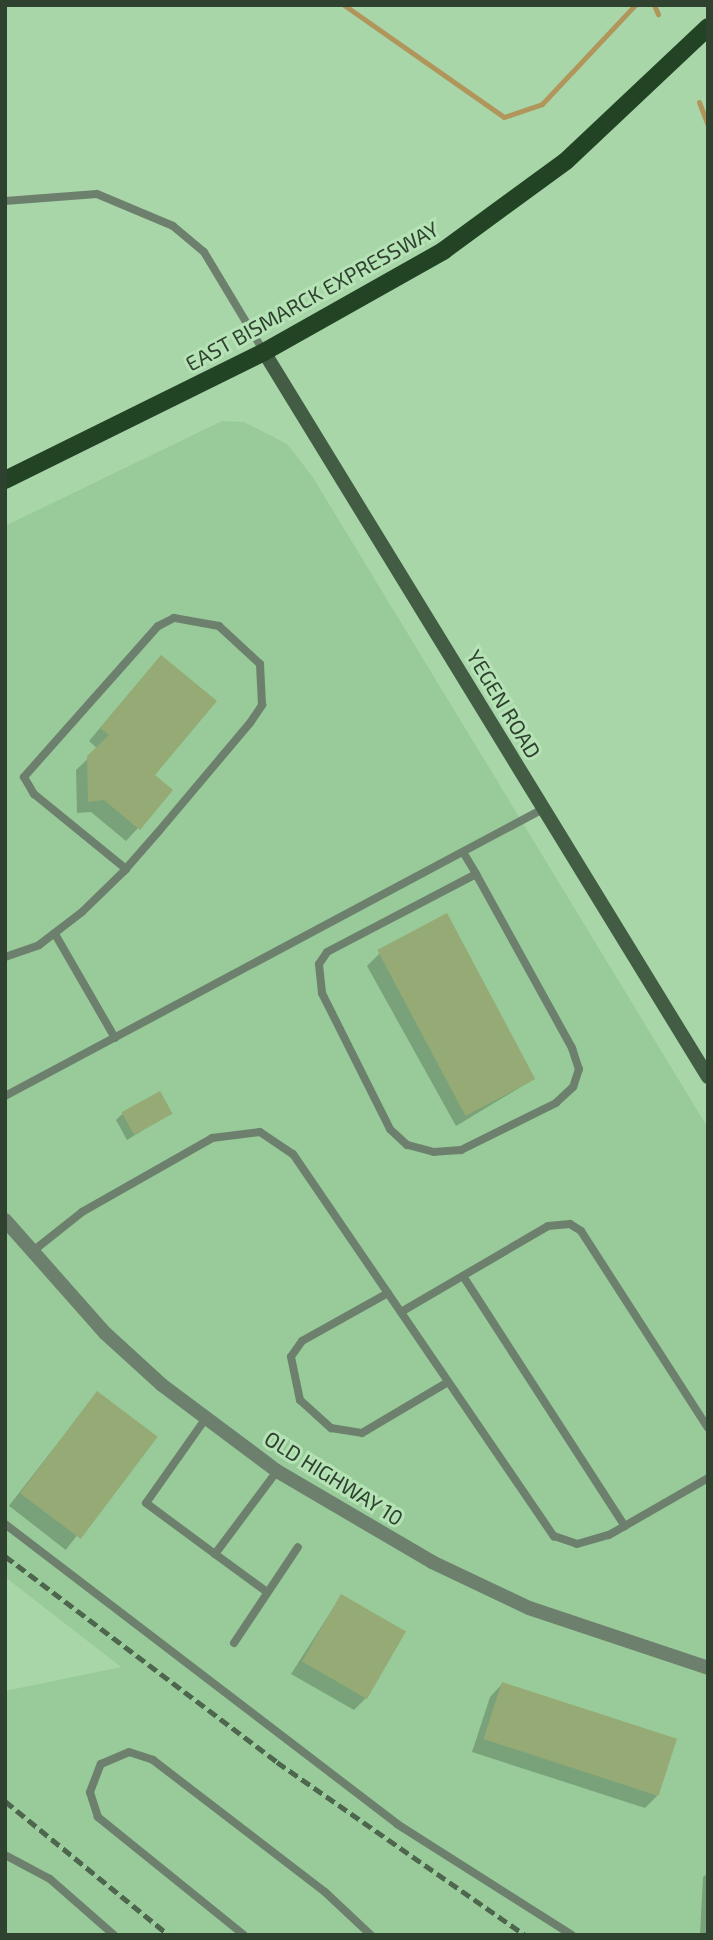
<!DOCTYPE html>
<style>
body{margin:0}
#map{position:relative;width:713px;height:1940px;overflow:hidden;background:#a8d6a9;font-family:"Exo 2",sans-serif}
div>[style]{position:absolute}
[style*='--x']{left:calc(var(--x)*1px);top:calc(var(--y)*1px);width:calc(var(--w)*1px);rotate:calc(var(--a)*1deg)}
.built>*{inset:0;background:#98cb99}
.shadow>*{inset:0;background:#0003;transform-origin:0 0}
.stream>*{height:5px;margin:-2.5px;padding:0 2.5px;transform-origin:2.5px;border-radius:2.5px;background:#b1965c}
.building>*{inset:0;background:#95aa74;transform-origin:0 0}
.lane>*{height:8px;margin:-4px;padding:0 4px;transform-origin:4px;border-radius:4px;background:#6d806d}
.street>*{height:14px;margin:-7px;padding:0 7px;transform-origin:7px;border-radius:7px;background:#6d806d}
.secondary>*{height:14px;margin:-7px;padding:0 7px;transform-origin:7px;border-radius:7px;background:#425d43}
.primary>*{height:18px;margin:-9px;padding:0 9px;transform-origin:9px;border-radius:9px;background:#224425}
.rail>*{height:5px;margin-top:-2.5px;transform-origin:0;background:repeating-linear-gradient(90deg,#4d664d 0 10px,transparent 0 15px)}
span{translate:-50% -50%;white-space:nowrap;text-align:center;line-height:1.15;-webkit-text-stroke:6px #b5e3b6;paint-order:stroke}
.street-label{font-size:21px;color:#2f412f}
.frame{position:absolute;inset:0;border:7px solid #2f412f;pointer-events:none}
</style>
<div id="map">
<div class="built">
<div style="clip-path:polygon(222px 421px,244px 422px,287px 444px,312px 476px,708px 1128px,708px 1935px,5px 1935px,5px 1691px,121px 1667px,5px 1577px,5px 526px)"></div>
</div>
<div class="shadow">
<div style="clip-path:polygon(149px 670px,138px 828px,126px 841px,91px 812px,77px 813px,76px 770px,98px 749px,89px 741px)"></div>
<div style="clip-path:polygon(380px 953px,534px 1079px,456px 1126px,367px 966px)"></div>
<div style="clip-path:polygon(171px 1113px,127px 1140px,116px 1120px,122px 1114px)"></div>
<div style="left:97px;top:1393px;width:72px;height:143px;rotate:38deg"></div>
<div style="clip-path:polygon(341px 1596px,366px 1698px,354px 1710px,291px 1674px)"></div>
<div style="clip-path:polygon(502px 1684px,657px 1796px,645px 1808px,472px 1752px,490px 1697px)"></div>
<div style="clip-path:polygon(708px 1873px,708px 1935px,700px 1935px,703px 1877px)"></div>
</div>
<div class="stream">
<div style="--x:344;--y:5;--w:195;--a:35"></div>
<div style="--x:504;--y:117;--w:40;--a:-18.9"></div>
<div style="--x:542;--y:104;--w:136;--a:-46.8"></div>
<div style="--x:654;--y:5;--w:10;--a:66"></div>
<div style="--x:699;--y:102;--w:26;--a:69"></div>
</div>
<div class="building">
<div style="clip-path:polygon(161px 655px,217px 701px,155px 775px,173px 790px,140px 830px,104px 800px,88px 802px,87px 756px,109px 735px,100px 728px)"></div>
<div style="left:447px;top:913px;width:188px;height:79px;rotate:62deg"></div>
<div style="left:160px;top:1091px;width:26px;height:44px;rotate:61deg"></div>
<div style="left:97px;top:1391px;width:76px;height:128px;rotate:37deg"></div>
<div style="left:341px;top:1594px;width:75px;height:78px;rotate:30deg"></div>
<div style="left:502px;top:1682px;width:184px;height:60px;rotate:18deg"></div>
</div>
<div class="lane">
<div style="--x:5;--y:201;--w:92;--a:-4.4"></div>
<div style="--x:97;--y:194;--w:82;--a:22.8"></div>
<div style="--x:173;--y:226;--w:40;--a:40"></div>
<div style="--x:204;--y:252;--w:117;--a:59"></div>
<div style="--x:463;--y:852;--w:26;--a:59"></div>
<div style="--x:476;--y:874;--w:199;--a:61.1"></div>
<div style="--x:572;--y:1048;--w:22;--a:72"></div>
<div style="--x:579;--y:1069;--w:19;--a:108"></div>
<div style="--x:573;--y:1087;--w:23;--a:137"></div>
<div style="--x:556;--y:1103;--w:106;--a:153.7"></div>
<div style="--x:461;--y:1150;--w:27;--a:176"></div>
<div style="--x:434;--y:1152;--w:28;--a:-165"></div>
<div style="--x:407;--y:1145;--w:23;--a:-137"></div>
<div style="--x:390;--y:1129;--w:152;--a:-116.6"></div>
<div style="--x:322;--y:993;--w:29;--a:-96"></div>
<div style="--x:319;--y:964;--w:14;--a:-56"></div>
<div style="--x:327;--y:952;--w:168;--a:-27.6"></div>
<div style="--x:55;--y:934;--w:120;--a:60"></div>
<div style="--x:5;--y:957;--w:36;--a:-19"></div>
<div style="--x:39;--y:945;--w:54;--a:-37.5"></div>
<div style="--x:82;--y:912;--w:59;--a:-44.3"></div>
<div style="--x:124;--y:871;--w:53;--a:-48.8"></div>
<div style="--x:159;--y:831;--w:141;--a:-49.9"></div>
<div style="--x:250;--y:723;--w:22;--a:-56"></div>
<div style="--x:262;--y:705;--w:41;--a:-92.8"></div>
<div style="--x:260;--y:664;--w:56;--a:-137.2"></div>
<div style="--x:219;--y:626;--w:46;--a:-169.9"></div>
<div style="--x:174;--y:618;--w:18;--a:153"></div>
<div style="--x:158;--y:626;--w:202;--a:131.6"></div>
<div style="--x:24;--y:777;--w:20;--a:60"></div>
<div style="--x:34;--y:794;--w:119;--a:39.2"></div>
<div style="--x:5;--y:1096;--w:610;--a:-28.08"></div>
<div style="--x:33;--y:1251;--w:63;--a:-38.5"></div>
<div style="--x:82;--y:1212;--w:150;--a:-29.6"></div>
<div style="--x:212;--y:1138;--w:48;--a:-7.1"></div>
<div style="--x:260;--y:1132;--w:40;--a:34"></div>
<div style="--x:293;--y:1154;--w:463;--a:55.7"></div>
<div style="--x:554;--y:1536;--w:24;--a:19"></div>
<div style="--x:577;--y:1544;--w:33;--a:-16"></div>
<div style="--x:609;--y:1535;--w:114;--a:-29.9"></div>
<div style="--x:463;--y:1276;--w:298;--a:57.1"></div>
<div style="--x:388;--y:1293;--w:98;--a:150.8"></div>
<div style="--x:302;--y:1341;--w:19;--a:125"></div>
<div style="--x:291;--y:1357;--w:44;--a:78.2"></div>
<div style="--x:300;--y:1400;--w:42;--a:42.1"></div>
<div style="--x:331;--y:1428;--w:31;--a:9"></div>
<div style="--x:362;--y:1433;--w:100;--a:-30.7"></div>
<div style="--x:401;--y:1312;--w:170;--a:-30.3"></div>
<div style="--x:548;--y:1226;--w:22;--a:-5"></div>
<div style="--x:570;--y:1224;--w:13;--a:32"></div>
<div style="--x:581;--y:1231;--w:234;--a:57.2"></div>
<div style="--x:206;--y:1418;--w:104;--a:125.2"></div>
<div style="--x:146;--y:1503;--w:86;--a:36.5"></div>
<div style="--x:215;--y:1554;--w:104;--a:-53.2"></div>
<div style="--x:5;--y:1524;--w:494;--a:37.4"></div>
<div style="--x:397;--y:1824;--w:207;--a:32.4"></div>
<div style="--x:215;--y:1554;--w:64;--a:36.2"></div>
<div style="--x:234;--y:1643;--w:115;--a:-56.3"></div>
<div style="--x:5;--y:1855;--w:51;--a:28.1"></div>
<div style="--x:50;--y:1879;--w:85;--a:41.2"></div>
<div style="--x:244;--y:1935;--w:188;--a:-141.1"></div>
<div style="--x:98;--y:1817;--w:26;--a:-108"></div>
<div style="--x:90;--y:1792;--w:30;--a:-69"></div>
<div style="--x:101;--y:1764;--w:30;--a:-23"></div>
<div style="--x:129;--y:1752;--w:25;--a:18"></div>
<div style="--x:153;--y:1760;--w:217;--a:37.5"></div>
<div style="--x:325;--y:1892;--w:63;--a:43.1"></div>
</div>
<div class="street">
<div style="--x:5;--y:1220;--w:151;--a:48.5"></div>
<div style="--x:105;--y:1333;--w:77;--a:42.4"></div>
<div style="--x:162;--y:1385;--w:144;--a:36.8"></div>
<div style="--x:277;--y:1471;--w:180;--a:30.4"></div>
<div style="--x:432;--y:1562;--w:107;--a:25.4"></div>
<div style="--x:529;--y:1608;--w:189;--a:18.5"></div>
</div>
<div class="secondary">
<div style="--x:264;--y:352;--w:850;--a:58.52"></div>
</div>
<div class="primary">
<div style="--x:5;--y:480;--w:289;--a:-26.3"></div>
<div style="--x:264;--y:352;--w:206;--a:-29.4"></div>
<div style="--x:443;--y:251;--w:152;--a:-36.2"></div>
<div style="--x:566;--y:161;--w:195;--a:-43.3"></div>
</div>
<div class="rail">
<div style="--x:5;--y:1556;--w:341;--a:37.1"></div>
<div style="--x:277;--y:1762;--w:302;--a:34.9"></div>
<div style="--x:5;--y:1801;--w:212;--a:39.3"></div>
</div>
<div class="street-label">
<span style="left:312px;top:296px;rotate:-29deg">EAST BISMARCK EXPRESSWAY</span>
<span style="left:504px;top:704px;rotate:59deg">YEGEN ROAD</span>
<span style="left:334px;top:1478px;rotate:32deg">OLD HIGHWAY 10</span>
</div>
<div class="frame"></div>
</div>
